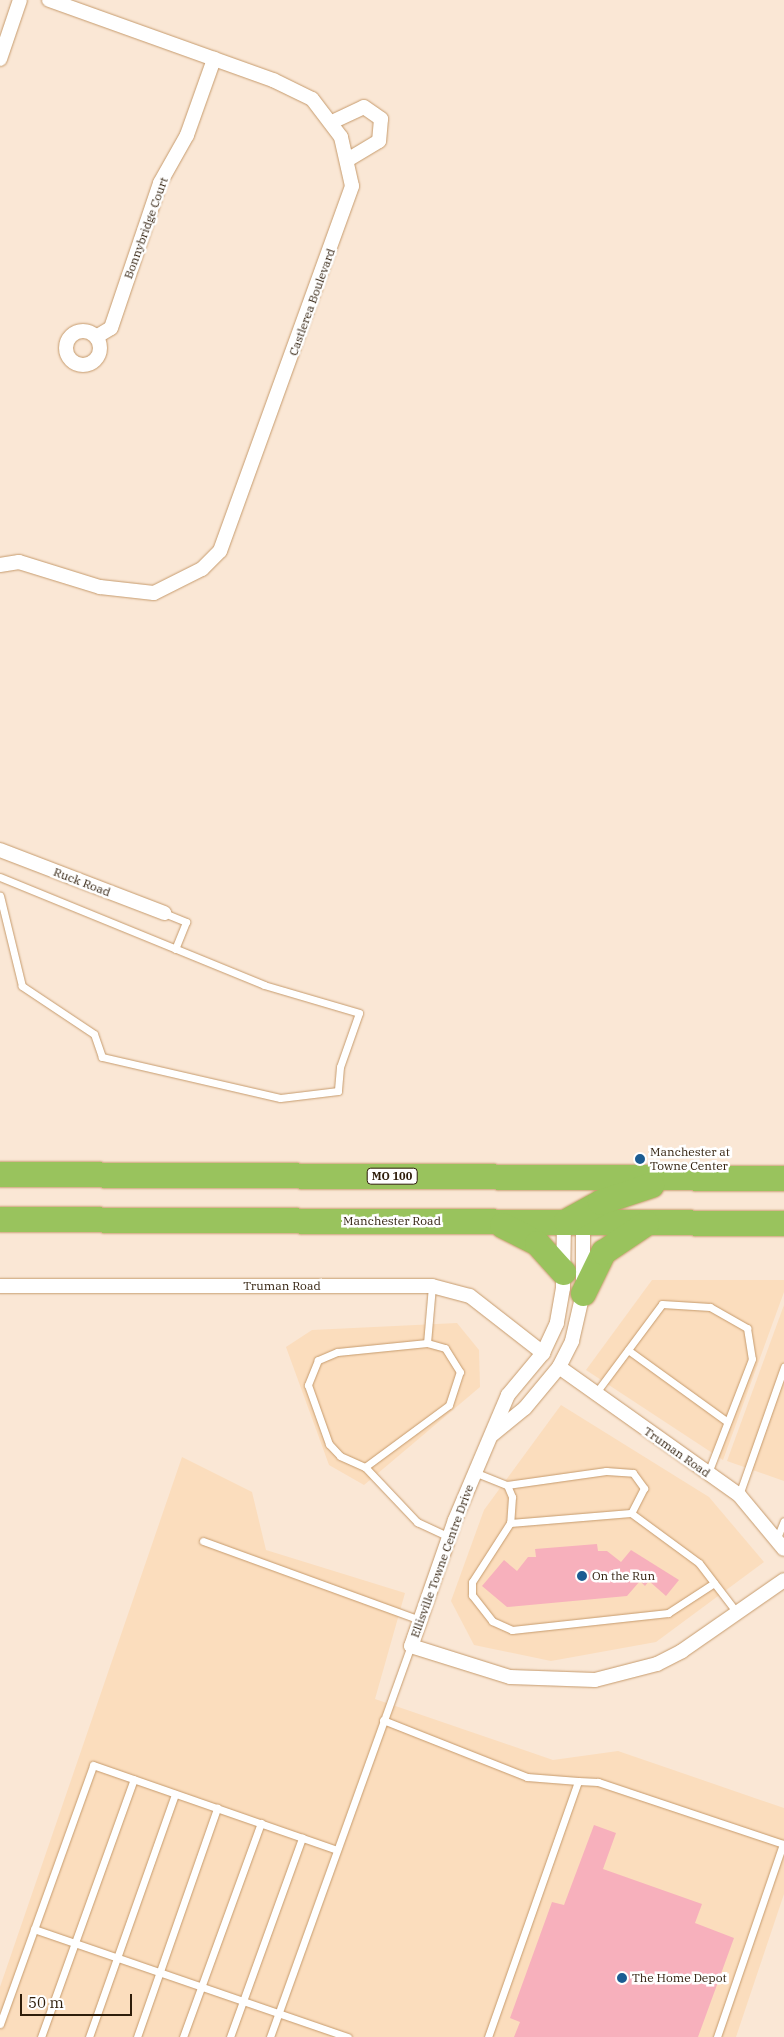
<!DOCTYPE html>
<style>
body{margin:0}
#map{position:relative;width:784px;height:2037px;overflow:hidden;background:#fae7d5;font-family:"IBM Plex Serif",serif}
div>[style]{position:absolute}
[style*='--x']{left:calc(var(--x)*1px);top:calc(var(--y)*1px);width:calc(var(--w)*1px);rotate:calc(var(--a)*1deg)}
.built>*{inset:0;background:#fbddbd}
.building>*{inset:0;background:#f7b0bc}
.roads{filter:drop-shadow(0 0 1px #c69b6d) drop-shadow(0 0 1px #c69b6d)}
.lane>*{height:7px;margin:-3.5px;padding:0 3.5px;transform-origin:3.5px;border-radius:3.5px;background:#fff}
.street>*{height:14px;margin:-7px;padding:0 7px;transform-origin:7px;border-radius:7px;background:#fff}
.street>.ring{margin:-7px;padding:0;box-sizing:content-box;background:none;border:14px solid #fff;border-radius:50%}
.highway>*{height:25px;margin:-12.5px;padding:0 12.5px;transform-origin:12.5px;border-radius:12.5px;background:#99c35d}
.dots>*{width:14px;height:14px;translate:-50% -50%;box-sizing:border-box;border:2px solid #fff;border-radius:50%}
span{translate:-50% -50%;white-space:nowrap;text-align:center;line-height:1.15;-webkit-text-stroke:5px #fff;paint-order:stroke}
.shield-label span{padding:1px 4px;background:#fff;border:1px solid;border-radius:4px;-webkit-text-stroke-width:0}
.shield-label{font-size:11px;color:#2e1d0a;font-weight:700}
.street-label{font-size:12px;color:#2e1d0a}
.poi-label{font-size:12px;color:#2e1d0a}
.left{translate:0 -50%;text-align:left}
.scale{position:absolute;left:20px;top:1994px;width:112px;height:22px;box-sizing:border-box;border:2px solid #2e1d0a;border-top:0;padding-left:6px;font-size:15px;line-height:18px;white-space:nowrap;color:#2e1d0a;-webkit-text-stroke:4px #fff;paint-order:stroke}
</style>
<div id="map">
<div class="built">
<div style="clip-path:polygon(652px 1280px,784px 1280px,784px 1292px,723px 1460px,586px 1370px)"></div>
<div style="clip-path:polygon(784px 1305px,784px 1481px,727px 1461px)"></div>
<div style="clip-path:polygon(457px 1323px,479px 1350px,480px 1387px,364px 1485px,329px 1465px,286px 1347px,312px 1330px)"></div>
<div style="clip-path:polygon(561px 1405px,709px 1497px,764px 1562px,656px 1642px,551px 1661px,474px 1645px,451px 1601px,484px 1510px)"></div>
<div style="clip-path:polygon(182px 1457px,252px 1492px,266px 1550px,405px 1593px,375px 1699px,553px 1760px,618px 1751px,784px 1808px,784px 1894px,736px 2037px,0 2037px,0 1987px)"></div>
</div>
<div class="building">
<div style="clip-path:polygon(597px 1544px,598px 1551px,607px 1551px,621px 1562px,631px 1550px,679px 1580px,666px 1596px,649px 1581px,645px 1586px,640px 1581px,627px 1596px,507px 1607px,482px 1586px,504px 1560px,517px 1571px,528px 1557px,536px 1557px,535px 1549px)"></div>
<div style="clip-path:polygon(594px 1825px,616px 1833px,603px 1869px,702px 1904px,695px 1923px,734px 1938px,698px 2037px,514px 2037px,520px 2022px,510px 2018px,552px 1902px,564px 1905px)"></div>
</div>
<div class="roads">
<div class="lane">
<div style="--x:0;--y:877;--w:285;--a:22.2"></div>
<div style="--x:264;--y:985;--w:99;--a:16.4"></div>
<div style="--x:359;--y:1013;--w:57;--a:109.4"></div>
<div style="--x:340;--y:1067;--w:24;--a:95"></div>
<div style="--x:338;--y:1091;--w:58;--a:173.1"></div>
<div style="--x:280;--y:1098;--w:183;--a:-167"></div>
<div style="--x:102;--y:1057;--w:24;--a:-109"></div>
<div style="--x:94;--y:1034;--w:87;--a:-146.3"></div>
<div style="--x:22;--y:986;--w:93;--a:-103.7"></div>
<div style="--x:164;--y:913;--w:24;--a:22"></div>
<div style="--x:186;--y:922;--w:29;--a:112"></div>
<div style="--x:427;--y:1343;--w:57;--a:-85"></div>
<div style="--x:628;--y:1350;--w:121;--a:35.9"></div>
<div style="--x:595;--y:1394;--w:112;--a:-53.3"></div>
<div style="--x:662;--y:1304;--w:48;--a:3.6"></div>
<div style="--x:710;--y:1307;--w:43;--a:29.6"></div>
<div style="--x:747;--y:1328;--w:31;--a:81"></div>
<div style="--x:752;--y:1359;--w:122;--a:111.1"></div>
<div style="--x:365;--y:1467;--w:104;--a:-36.4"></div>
<div style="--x:449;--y:1405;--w:35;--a:-72"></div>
<div style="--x:460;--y:1372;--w:28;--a:-122"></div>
<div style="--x:445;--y:1348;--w:19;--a:-164"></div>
<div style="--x:427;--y:1343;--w:90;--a:174.3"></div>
<div style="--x:337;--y:1352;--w:21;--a:157"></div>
<div style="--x:318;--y:1360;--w:27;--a:112"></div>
<div style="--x:308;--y:1385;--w:63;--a:70.4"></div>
<div style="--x:329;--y:1444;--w:16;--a:47"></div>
<div style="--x:340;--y:1456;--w:27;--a:24"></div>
<div style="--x:365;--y:1467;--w:76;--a:46.6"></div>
<div style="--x:417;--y:1522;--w:35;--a:25"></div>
<div style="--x:474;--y:1472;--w:35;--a:22"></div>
<div style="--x:507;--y:1485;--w:13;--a:67"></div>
<div style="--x:512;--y:1497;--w:26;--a:94"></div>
<div style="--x:510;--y:1523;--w:70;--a:122.8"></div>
<div style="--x:472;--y:1582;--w:13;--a:90"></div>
<div style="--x:472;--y:1595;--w:33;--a:52"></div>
<div style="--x:492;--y:1621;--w:22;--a:24"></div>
<div style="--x:512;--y:1630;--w:157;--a:-6.2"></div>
<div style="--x:668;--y:1613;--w:55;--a:-33.1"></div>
<div style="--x:507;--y:1485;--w:100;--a:-8"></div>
<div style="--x:606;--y:1471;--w:27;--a:4"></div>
<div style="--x:633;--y:1473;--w:19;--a:54"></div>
<div style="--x:644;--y:1488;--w:28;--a:117"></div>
<div style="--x:739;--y:1495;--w:136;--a:-70.6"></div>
<div style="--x:510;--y:1523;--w:121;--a:-4.7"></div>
<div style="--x:631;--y:1513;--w:84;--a:36.3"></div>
<div style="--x:699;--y:1563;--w:64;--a:52.6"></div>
<div style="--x:777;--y:1538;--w:18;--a:-68"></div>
<div style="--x:203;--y:1541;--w:231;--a:20"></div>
<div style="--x:383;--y:1720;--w:155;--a:21.6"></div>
<div style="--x:527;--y:1777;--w:51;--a:4.5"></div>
<div style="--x:34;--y:1929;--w:332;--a:19"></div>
<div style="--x:0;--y:2024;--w:275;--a:-70.2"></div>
<div style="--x:93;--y:1765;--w:258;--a:19.2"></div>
<div style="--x:41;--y:2037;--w:274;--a:-70.2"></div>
<div style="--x:89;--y:2037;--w:258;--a:-70.5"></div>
<div style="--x:137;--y:2037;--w:243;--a:-70.7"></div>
<div style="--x:183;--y:2037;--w:228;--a:-70"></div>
<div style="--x:230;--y:2037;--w:212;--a:-70.1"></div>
<div style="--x:270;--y:2037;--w:416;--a:-70.2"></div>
<div style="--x:488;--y:2037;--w:271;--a:-70.6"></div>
<div style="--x:578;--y:1781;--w:20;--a:3"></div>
<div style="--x:598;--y:1782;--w:195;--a:18.5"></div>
<div style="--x:783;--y:1844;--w:204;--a:108.9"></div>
</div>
<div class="street">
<div style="--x:0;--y:59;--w:62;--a:-71.3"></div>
<div style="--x:332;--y:122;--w:35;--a:-25"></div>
<div style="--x:364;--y:107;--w:21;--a:35"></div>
<div style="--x:381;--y:119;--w:22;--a:95"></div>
<div style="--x:379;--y:141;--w:35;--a:149"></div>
<div class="ring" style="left:66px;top:331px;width:20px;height:20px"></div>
<div style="--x:96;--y:337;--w:17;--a:-31"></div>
<div style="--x:111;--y:328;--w:153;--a:-71.3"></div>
<div style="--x:160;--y:183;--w:55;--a:-60.6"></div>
<div style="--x:187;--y:135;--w:81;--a:-70.4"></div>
<div style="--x:0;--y:565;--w:19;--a:-9"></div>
<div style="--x:19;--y:562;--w:85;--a:17.2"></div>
<div style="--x:100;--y:587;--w:54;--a:6.3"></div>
<div style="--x:154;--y:593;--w:54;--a:-26.6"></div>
<div style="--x:202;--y:569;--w:25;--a:-45"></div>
<div style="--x:220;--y:551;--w:388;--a:-70.1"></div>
<div style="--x:352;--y:186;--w:50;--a:-102.7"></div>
<div style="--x:341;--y:137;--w:48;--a:-127.3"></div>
<div style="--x:312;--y:99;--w:43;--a:-154"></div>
<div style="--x:273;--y:80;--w:238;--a:-160.3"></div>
<div style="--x:0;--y:850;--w:176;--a:21"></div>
<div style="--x:564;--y:1222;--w:66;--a:90.9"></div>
<div style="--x:563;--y:1288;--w:36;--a:100"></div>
<div style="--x:557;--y:1323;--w:33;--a:115"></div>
<div style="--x:543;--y:1353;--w:55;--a:129.8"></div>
<div style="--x:508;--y:1395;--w:136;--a:113"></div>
<div style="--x:455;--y:1520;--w:133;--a:109.2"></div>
<div style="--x:411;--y:1646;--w:104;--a:17.4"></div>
<div style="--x:510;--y:1677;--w:85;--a:2"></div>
<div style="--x:595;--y:1680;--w:64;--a:-14.5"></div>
<div style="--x:657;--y:1664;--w:28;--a:-27"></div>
<div style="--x:682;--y:1651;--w:124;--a:-34.8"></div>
<div style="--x:0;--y:1286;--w:432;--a:0"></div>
<div style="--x:432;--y:1286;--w:39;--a:15"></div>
<div style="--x:470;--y:1296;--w:93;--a:38"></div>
<div style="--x:559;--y:1367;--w:221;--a:35.4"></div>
<div style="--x:739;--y:1495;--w:70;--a:50.2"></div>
<div style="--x:493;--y:1434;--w:41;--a:-39.1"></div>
<div style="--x:525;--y:1408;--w:53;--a:-50.3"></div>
<div style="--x:559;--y:1367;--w:29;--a:-63"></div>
<div style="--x:572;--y:1341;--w:49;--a:-77.1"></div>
<div style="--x:583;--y:1293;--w:71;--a:-90"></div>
</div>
<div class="highway">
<div style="--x:0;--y:1174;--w:784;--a:0.29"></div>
<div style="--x:0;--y:1219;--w:784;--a:0.29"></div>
<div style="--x:566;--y:1221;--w:39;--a:-29"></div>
<div style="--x:600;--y:1202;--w:54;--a:-18.4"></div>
<div style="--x:502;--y:1225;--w:39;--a:27"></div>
<div style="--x:537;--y:1243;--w:39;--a:48"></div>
<div style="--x:583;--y:1293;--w:46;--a:-64"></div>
<div style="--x:603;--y:1252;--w:52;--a:-34"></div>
</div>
</div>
<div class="dots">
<div style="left:640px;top:1159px;background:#1b5c92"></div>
<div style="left:582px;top:1576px;background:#1b5c92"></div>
<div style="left:622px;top:1978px;background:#1b5c92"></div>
</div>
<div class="shield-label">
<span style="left:392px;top:1176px">MO 100</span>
</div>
<div class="street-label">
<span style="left:146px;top:228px;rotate:-70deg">Bonnybridge Court</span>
<span style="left:312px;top:302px;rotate:-70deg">Castlerea Boulevard</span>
<span style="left:82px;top:882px;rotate:21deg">Ruck Road</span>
<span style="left:392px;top:1221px">Manchester Road</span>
<span style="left:282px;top:1286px">Truman Road</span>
<span style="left:677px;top:1452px;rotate:35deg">Truman Road</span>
<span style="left:442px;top:1561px;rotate:-70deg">Ellisville Towne Centre Drive</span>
</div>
<div class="poi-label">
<span class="left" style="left:650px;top:1159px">Manchester at<br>Towne Center</span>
<span class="left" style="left:592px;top:1576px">On the Run</span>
<span class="left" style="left:632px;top:1978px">The Home Depot</span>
</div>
<div class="scale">50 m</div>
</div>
